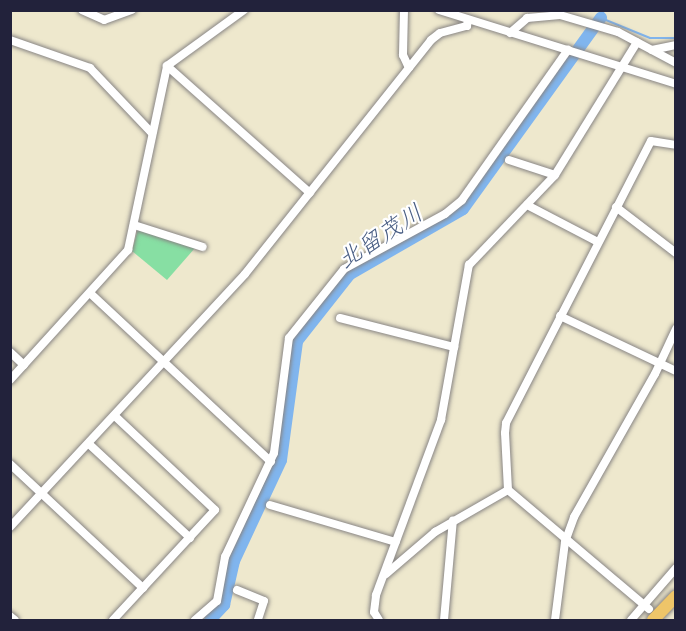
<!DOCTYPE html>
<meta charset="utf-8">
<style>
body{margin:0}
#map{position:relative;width:686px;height:631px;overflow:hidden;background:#eee8cd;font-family:Itim,"Klee One",sans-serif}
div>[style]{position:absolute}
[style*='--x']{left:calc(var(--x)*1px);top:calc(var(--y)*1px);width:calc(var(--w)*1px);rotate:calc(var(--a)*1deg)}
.green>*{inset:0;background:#87dfa3}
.stream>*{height:2px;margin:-1px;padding:0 1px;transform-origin:1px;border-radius:1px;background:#80b5ee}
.river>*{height:12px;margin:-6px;padding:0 6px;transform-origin:6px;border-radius:6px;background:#80b5ee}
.roads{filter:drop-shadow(0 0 2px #888584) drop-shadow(0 0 2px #888584)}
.minor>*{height:8px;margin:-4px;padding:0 4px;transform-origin:4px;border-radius:4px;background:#fff}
.highway>*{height:12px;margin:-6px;padding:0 6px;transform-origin:6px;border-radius:6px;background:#eec569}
span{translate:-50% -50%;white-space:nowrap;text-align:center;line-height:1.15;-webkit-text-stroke:4.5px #fff;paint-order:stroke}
.water-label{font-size:24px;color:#485d83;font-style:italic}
.frame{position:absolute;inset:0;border:12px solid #22223b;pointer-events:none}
</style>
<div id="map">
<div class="green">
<div style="clip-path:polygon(138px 229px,195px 248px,167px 280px,132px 251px)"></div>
</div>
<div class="stream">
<div style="--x:604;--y:10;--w:9;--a:111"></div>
<div style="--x:601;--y:18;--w:53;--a:22.2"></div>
<div style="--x:650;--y:38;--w:26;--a:0"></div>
</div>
<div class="river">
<div style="--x:210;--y:620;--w:21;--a:-47"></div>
<div style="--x:224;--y:605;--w:45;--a:-77.2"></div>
<div style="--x:234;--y:561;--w:111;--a:-65"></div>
<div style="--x:281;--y:460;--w:120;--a:-82.3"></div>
<div style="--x:297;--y:341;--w:85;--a:-51.7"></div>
<div style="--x:350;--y:274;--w:130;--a:-29.9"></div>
<div style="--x:463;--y:209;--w:236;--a:-54.2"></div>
</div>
<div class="roads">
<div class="minor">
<div style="--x:82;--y:10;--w:24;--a:24"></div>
<div style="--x:104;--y:20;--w:30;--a:-20"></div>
<div style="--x:404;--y:10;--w:45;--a:91.3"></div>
<div style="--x:403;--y:55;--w:14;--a:65"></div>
<div style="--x:439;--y:10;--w:248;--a:17.3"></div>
<div style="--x:510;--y:33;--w:23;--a:-41"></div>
<div style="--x:527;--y:18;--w:33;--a:-5"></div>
<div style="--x:560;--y:15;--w:60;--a:16.3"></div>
<div style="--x:618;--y:32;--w:66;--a:28.1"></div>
<div style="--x:10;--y:40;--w:85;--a:19.3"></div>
<div style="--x:90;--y:68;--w:90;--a:46.4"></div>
<div style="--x:652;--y:50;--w:25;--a:-12"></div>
<div style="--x:167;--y:66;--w:191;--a:41.6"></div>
<div style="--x:509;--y:160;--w:48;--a:18.1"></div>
<div style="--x:527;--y:205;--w:80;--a:27.5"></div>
<div style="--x:616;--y:207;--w:76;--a:37.5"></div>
<div style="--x:134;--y:225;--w:72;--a:17.7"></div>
<div style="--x:91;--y:294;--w:246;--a:43"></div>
<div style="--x:560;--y:316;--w:128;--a:25.4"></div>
<div style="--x:340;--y:318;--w:118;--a:14.3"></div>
<div style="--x:10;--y:352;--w:19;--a:43"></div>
<div style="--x:10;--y:380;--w:176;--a:-47.8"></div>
<div style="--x:128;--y:250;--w:188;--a:-78"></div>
<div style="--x:167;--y:66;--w:95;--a:-36"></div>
<div style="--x:89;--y:444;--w:138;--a:42.9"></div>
<div style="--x:10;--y:464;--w:182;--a:43"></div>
<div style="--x:270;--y:505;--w:131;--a:16.4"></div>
<div style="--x:10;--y:527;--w:345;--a:-47.1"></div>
<div style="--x:245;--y:274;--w:299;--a:-51.5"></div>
<div style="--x:431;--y:40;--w:11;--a:-38"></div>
<div style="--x:440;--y:33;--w:28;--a:-15"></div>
<div style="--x:467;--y:26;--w:6;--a:-81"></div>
<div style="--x:386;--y:574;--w:65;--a:-40.6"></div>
<div style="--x:435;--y:532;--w:84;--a:-29.9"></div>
<div style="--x:237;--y:590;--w:29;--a:22"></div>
<div style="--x:264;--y:601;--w:20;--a:108"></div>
<div style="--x:649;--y:609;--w:185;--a:-139.8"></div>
<div style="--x:508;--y:490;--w:57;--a:-93"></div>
<div style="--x:505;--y:433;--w:10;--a:-84"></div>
<div style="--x:506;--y:423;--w:317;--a:-62.8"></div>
<div style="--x:651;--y:141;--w:25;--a:9"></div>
<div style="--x:10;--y:616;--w:6;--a:39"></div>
<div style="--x:113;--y:620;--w:150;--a:-47.2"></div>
<div style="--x:215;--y:510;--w:137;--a:-136.8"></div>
<div style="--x:195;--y:620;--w:29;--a:-41"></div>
<div style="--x:217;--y:601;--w:45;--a:-79.7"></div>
<div style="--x:225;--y:557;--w:115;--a:-64.8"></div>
<div style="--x:274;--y:453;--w:116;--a:-82.6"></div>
<div style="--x:289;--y:338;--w:88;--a:-51.4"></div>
<div style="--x:344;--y:269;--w:115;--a:-28.6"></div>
<div style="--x:445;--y:214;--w:22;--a:-39"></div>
<div style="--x:462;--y:200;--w:184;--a:-54.8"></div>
<div style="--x:379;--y:620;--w:9;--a:-122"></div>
<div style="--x:374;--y:612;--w:17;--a:-83"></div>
<div style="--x:376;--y:595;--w:187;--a:-69.6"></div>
<div style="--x:441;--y:420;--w:158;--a:-79.8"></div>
<div style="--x:469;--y:265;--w:124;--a:-46.3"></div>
<div style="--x:555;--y:175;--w:156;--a:-58.3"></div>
<div style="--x:444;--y:620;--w:100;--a:-84.9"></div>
<div style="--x:555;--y:620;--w:79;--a:-82.7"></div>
<div style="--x:565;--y:542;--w:27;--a:-70"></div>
<div style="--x:574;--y:517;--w:164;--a:-60.5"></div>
<div style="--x:655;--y:374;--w:50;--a:-65"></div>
<div style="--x:631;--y:620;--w:69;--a:-49.1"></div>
</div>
<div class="highway">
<div style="--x:653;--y:620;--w:33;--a:-46"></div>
</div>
</div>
<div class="water-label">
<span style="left:380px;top:236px;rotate:-33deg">北留茂川</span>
</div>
<div class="frame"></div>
</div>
